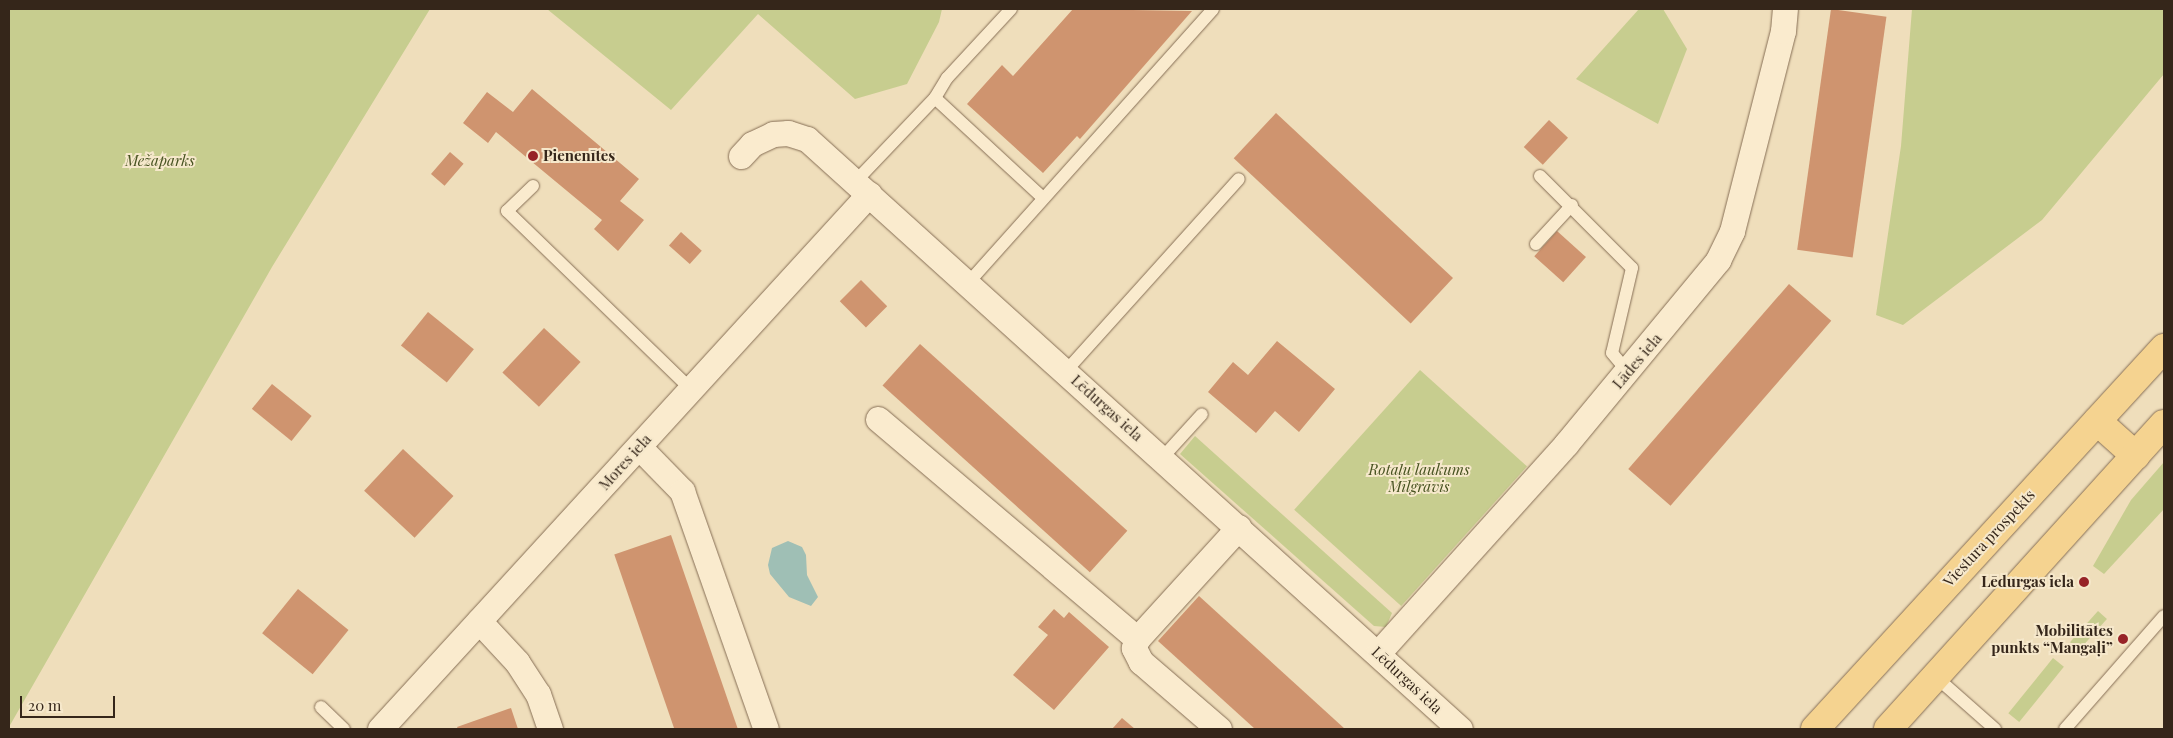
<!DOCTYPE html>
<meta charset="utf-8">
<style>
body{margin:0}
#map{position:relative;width:2173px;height:738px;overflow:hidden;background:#efdebb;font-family:"Playfair Display",serif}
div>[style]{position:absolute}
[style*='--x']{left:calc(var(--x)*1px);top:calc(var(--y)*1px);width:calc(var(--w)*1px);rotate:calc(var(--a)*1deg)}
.green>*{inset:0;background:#c7cd8f;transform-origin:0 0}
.water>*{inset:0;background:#9fbfb5}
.building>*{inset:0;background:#cf946f;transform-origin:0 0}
.roads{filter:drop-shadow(0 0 1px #866e55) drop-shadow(0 0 1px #866e55)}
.lane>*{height:12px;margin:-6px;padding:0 6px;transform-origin:6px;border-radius:6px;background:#faebce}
.street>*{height:25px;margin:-12.5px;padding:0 12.5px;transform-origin:12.5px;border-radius:12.5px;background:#faebce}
.primary>*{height:28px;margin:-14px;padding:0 14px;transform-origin:14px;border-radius:14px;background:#f5d390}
.dots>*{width:14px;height:14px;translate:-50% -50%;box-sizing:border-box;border:2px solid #f6e8cb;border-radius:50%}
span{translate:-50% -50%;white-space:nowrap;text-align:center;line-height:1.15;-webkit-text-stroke:4px #f6e8cb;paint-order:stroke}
.poi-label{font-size:15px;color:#35261a;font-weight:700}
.left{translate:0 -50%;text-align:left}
.right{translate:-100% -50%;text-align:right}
.park-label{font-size:15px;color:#475220;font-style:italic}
.street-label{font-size:15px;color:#35261a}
.frame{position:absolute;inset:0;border:10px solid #35261a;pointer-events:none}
.scale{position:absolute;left:20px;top:696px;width:95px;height:22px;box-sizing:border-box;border:2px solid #35261a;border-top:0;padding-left:6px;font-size:15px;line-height:18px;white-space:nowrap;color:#35261a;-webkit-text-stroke:4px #f6e8cb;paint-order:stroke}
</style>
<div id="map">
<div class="green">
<div style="clip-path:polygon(9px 9px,430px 9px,272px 267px,9px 727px)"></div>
<div style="clip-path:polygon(547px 9px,942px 9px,939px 22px,907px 84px,855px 99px,758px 14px,671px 110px)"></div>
<div style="clip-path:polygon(1639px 9px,1663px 9px,1687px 49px,1658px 124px,1576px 79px)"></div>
<div style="clip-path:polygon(1912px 9px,2164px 9px,2164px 74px,2042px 220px,1903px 325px,1876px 315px,1901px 146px)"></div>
<div style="left:1420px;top:370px;width:144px;height:188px;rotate:42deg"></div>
<div style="clip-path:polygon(1195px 436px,1392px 613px,1386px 627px,1374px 626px,1180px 454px)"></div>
<div style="clip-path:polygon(2164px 462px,2164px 509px,2104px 574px,2093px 566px,2131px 500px)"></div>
<div style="left:2098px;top:611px;width:12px;height:45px;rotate:42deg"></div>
<div style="left:2053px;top:658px;width:14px;height:71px;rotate:39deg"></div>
</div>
<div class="water">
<div style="clip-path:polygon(788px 541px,802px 547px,806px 555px,807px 575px,818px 597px,811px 606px,789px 597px,770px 574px,768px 565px,772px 548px)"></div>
</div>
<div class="building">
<div style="clip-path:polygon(1073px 9px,1192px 11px,1080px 139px,1077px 136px,1043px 173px,967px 104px,1002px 65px,1013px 76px)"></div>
<div style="left:1831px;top:9px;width:56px;height:243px;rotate:8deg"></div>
<div style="clip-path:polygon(532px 89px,639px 179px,620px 201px,644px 220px,618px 251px,594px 229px,602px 220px,496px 132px,488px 143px,463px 123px,487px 92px,513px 112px)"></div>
<div style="left:1276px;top:113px;width:242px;height:62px;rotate:43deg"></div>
<div style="left:1549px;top:120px;width:26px;height:37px;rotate:43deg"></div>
<div style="left:450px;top:152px;width:18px;height:29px;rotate:41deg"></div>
<div style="left:1557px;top:231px;width:39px;height:34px;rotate:42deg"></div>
<div style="left:681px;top:232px;width:28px;height:18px;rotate:42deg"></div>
<div style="left:861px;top:280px;width:37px;height:30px;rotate:45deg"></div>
<div style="left:1789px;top:284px;width:56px;height:245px;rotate:41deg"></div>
<div style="left:428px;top:312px;width:59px;height:43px;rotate:39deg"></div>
<div style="left:544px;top:328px;width:50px;height:61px;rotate:43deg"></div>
<div style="clip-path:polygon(1277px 341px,1335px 389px,1299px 432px,1275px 411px,1256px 433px,1208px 392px,1233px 362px,1248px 375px)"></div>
<div style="left:920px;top:344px;width:279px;height:56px;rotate:42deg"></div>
<div style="left:272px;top:384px;width:51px;height:32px;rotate:39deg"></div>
<div style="left:403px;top:449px;width:69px;height:57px;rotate:43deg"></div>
<div style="left:671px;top:535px;width:205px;height:60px;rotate:71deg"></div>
<div style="left:298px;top:589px;width:65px;height:57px;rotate:39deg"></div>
<div style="clip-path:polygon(1199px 596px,1345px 729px,1255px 729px,1158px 641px)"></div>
<div style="clip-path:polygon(1054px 609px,1064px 618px,1069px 612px,1109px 647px,1054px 710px,1013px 675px,1048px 635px,1038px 627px)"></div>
<div style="clip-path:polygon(511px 708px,518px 729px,458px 729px,457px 727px)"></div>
<div style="clip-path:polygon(1122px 718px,1135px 729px,1112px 729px)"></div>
</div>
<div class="roads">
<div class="lane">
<div style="--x:1011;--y:9;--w:94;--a:132.8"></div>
<div style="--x:947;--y:78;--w:23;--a:121"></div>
<div style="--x:935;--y:98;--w:147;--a:42.8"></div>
<div style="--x:1540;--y:176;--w:130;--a:45"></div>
<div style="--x:1632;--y:268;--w:87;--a:103.2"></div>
<div style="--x:1612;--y:353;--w:25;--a:50"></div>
<div style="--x:855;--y:182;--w:116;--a:-46.4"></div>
<div style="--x:533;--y:186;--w:36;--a:136"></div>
<div style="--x:507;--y:211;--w:256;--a:44.1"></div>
<div style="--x:1536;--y:244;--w:53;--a:-47.3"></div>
<div style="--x:969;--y:282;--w:366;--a:-48.2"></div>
<div style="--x:1066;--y:371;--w:258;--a:-48"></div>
<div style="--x:1162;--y:458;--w:59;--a:-47.7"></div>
<div style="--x:1936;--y:677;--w:79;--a:41.4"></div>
<div style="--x:321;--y:707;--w:32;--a:44"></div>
<div style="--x:2065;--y:729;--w:150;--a:-48.8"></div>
</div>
<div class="street">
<div style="--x:741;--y:156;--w:16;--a:-47"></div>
<div style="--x:752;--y:144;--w:23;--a:-25"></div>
<div style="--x:773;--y:134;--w:15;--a:-4"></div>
<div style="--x:788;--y:133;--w:20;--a:18"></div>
<div style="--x:807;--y:139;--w:880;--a:42.1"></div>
<div style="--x:878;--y:419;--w:340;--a:40.3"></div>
<div style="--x:639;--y:447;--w:62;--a:45.7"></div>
<div style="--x:682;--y:491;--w:252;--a:70.6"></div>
<div style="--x:479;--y:621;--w:56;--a:47.2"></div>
<div style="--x:517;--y:662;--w:38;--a:57"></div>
<div style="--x:538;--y:694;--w:37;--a:71"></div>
<div style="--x:1378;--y:653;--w:281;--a:-48"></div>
<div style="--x:1566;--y:444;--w:239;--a:-50.4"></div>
<div style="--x:1718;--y:260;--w:32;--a:-64"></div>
<div style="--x:1732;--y:231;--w:206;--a:-75.7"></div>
<div style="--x:1783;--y:31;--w:22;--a:-85"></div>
<div style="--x:380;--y:729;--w:725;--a:-47.57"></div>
<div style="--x:1219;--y:729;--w:103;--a:-139.3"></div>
<div style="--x:1141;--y:662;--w:16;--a:-117"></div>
<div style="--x:1134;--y:648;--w:9;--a:-72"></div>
<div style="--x:1137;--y:639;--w:151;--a:-47.7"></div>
</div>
<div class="primary">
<div style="--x:2097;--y:421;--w:52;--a:41.9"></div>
<div style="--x:1815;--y:729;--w:517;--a:-47.51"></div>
<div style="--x:1888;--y:729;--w:411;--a:-47.9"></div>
</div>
</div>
<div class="dots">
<div style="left:533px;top:156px;background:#972327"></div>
<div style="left:2084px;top:582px;background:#972327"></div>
<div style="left:2123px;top:639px;background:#972327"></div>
</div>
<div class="poi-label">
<span class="left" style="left:543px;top:156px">Pienenītes</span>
<span class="right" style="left:2074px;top:582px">Lēdurgas iela</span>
<span class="right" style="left:2113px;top:639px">Mobilitātes<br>punkts “Mangaļi”</span>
</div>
<div class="park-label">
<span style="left:160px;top:161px">Mežaparks</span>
<span style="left:1419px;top:478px">Rotaļu laukums<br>Mīlgrāvis</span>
</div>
<div class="street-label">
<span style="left:1637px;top:361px;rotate:-50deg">Lādes iela</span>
<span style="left:1107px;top:408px;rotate:42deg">Lēdurgas iela</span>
<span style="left:625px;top:462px;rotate:-48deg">Mores iela</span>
<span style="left:1989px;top:538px;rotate:-47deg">Viestura prospekts</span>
<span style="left:1407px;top:680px;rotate:43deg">Lēdurgas iela</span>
</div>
<div class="frame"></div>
<div class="scale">20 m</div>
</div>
